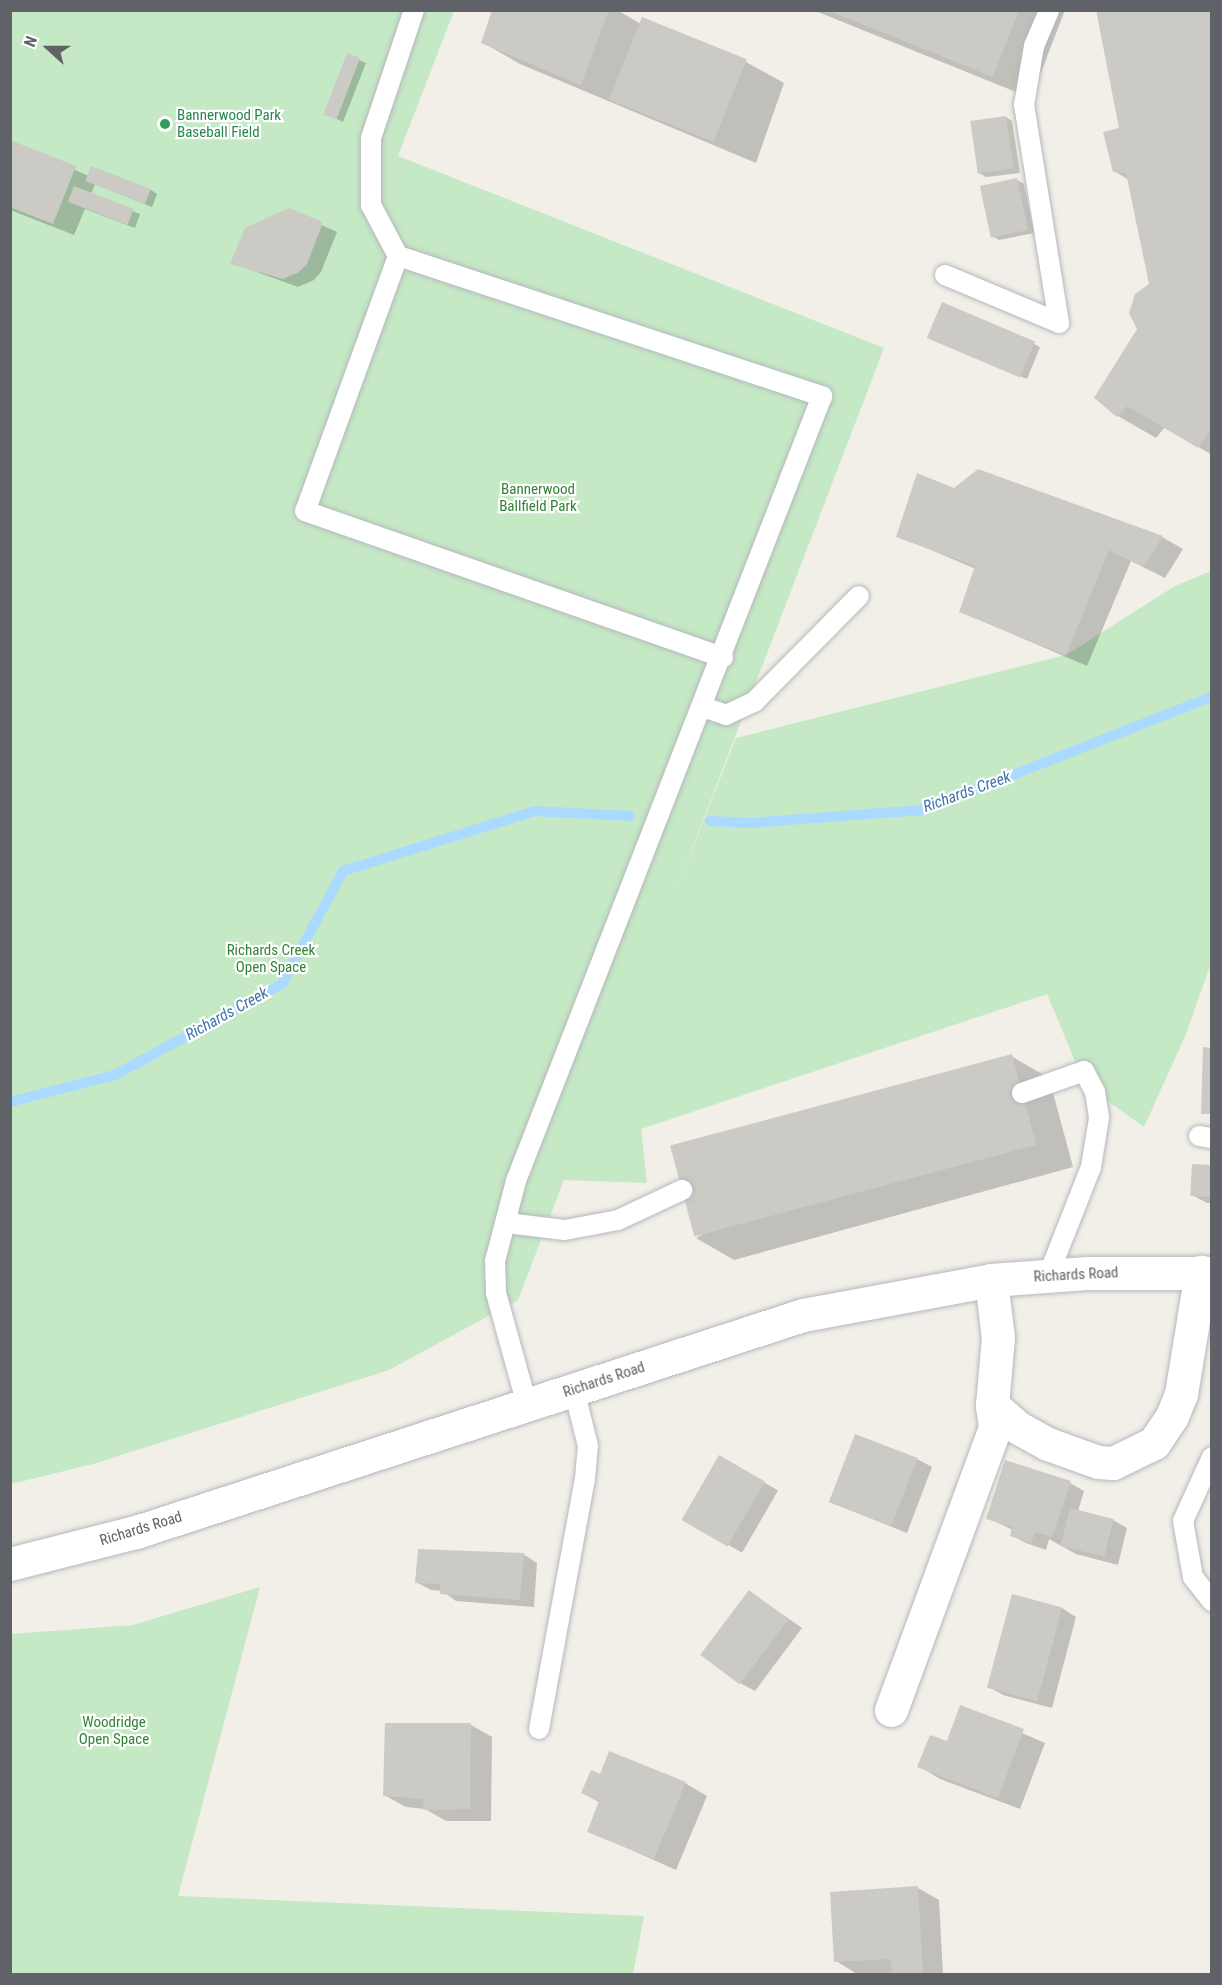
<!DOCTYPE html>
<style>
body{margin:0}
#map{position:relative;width:1222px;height:1985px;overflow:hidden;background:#f1efe8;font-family:"Roboto Condensed",sans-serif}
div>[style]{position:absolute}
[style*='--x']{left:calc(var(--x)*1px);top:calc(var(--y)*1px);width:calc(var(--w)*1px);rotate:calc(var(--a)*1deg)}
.green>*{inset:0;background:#c5e8c5}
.shadow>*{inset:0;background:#0003;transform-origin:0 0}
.stream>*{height:10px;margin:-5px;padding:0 5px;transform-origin:5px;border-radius:5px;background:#aadaff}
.building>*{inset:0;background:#cccac5;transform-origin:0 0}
.roads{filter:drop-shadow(0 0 2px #b5b8bc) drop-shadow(0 0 2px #b5b8bc)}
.lane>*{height:20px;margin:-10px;padding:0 10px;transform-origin:10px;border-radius:10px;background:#fff}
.street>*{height:33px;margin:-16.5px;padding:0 16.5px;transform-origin:16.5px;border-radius:16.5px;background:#fff}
.secondary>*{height:33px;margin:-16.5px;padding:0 16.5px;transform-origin:16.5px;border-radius:16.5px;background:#fff}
.dots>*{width:16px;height:16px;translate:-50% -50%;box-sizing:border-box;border:3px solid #fff;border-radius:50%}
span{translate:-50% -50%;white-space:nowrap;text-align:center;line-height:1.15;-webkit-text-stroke:4.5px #fff;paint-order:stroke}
.leisure-label{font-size:15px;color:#27864d}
.left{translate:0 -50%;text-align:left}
.park-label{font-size:15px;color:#348238}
.street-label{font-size:15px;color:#5f6368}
.water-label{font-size:16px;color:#4174aa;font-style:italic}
.frame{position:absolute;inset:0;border:12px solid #5f6368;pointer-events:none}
.north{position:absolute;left:18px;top:18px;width:60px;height:60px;-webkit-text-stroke:4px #fff;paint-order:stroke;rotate:291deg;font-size:16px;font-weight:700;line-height:24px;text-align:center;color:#5f6368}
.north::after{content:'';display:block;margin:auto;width:21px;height:27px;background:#5f6368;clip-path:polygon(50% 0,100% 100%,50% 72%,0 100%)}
</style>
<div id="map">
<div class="green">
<div style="clip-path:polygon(10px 11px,454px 11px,398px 156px,884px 348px,671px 904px,736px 738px,1066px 655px,1175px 586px,1211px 571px,1211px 963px,1186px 1034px,1144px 1127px,1085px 1085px,1047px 994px,641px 1129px,647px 1183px,564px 1180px,518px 1300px,389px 1370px,93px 1464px,11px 1484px)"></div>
<div style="clip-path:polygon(260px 1587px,178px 1896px,644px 1916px,633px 1974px,11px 1974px,11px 1634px,133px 1625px)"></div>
</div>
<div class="shadow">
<div style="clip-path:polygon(494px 10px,617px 10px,641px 24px,746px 62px,784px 83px,756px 163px,520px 64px,482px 42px)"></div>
<div style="clip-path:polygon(813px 10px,1065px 10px,1031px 98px)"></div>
<div style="clip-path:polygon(1212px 10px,1212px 455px,1165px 427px,1156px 438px,1118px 416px,1151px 284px,1129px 180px,1114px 171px,1120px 129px)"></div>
<div style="clip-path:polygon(359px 60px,366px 63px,343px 122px,325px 113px)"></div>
<div style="clip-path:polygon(1006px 117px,1012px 121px,1020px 173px,986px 177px,979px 173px)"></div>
<div style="clip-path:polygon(10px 142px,89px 176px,151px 190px,157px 194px,152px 207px,95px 184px,91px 194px,140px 214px,135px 228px,85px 209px,74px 235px,10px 210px)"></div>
<div style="clip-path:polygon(1017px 180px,1024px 184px,1034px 233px,999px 240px,992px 236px)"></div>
<div style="clip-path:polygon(289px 210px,337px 232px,321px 272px,314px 280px,298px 287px,232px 263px)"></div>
<div style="clip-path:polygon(936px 341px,1034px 344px,1040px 347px,1027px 379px)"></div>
<div style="clip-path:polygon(978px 471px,1162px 537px,1183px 549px,1165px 578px,1131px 561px,1087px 666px,961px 612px,976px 569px,898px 536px)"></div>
<div style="clip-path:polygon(1011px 1056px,1049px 1078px,1073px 1167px,734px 1260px,696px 1238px)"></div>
<div style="clip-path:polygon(1212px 1166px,1212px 1203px,1207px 1203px,1192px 1195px)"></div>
<div style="left:720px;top:1457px;width:67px;height:72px;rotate:30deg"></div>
<div style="clip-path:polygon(917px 1459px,932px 1467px,907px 1533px,830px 1502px)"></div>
<div style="clip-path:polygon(1070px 1483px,1084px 1491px,1078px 1511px,1113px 1520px,1127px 1528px,1118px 1565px,1076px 1554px,1049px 1539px,1046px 1550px,1026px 1543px,1011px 1535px,1013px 1530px,988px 1518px)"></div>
<div style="clip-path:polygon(523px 1554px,537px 1563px,534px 1607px,456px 1601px,442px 1591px,431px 1590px,416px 1582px)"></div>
<div style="clip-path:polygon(750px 1592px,802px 1628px,755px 1691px,740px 1683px)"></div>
<div style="clip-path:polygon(1013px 1596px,1062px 1608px,1076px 1617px,1052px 1708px,1003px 1695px,989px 1687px)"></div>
<div style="clip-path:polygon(961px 1707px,1045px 1743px,1020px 1809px,940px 1779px,919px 1766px,948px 1743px)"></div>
<div style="clip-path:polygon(471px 1725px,492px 1737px,491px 1821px,446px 1821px,425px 1809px,406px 1807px,384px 1795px)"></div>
<div style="clip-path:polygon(601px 1776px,685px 1783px,707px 1796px,676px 1870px,589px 1831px,600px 1803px,583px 1793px)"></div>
<div style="clip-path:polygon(918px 1888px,939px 1900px,943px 1974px,857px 1974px,836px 1961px)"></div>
</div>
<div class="stream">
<div style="--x:710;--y:821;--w:40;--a:2.9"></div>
<div style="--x:750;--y:823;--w:173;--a:-4.3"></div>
<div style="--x:923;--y:810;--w:310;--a:-21.4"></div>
<div style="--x:10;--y:1102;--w:108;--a:-14.4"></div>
<div style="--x:115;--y:1075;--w:190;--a:-28.6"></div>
<div style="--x:282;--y:984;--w:128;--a:-61.6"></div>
<div style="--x:343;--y:871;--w:200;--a:-17.4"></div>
<div style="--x:534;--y:811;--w:96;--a:3"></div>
</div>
<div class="building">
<div style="clip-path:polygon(492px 10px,609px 10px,581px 85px,481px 43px)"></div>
<div style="clip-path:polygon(827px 10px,1019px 10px,993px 77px)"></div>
<div style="clip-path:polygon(1096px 10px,1212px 10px,1212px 428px,1198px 448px,1127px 406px,1117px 417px,1094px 398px,1137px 329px,1129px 313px,1135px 294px,1149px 284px,1126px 173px,1113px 172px,1103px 132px,1119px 128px)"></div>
<div style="left:642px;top:17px;width:113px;height:89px;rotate:22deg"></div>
<div style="left:347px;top:53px;width:14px;height:66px;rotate:21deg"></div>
<div style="left:1006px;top:116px;width:53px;height:36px;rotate:82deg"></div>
<div style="clip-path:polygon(10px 140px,76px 166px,53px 224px,10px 207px)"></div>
<div style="left:91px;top:166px;width:64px;height:16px;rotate:21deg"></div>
<div style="left:1017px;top:178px;width:53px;height:38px;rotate:78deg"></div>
<div style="left:74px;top:186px;width:64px;height:17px;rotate:21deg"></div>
<div style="clip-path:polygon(289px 208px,323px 222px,307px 264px,299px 272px,283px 279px,230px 264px,245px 228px)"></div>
<div style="left:942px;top:302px;width:101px;height:39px;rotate:23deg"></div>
<div style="clip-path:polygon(978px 469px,1163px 536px,1143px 567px,1109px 550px,1066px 655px,959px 612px,975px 566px,896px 537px,917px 473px,954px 488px)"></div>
<div style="clip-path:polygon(1203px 1047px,1212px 1048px,1212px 1114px,1201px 1114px)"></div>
<div style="left:1012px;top:1054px;width:94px;height:354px;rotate:75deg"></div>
<div style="left:1192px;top:1164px;width:20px;height:32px;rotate:3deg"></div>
<div style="left:855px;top:1434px;width:67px;height:73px;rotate:21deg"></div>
<div style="left:719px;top:1455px;width:53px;height:75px;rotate:30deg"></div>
<div style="clip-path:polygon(1005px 1460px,1071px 1481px,1052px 1537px,1035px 1532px,1031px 1543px,1010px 1536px,1012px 1527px,986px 1519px)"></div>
<div style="left:1070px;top:1508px;width:45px;height:39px;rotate:14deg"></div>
<div style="clip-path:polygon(418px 1549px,524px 1553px,520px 1600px,440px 1594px,440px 1584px,415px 1583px)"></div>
<div style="left:749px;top:1590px;width:49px;height:81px;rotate:37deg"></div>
<div style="left:1012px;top:1594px;width:52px;height:97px;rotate:15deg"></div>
<div style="clip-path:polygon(960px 1705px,1024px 1729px,998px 1798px,917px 1767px,930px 1735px,947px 1741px)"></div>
<div style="clip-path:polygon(385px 1723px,471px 1723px,470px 1809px,423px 1810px,424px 1799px,383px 1796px)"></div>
<div style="clip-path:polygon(609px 1751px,686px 1782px,654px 1859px,587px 1832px,599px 1801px,581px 1793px,591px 1770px,600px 1774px)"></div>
<div style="clip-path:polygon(918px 1886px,923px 1974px,892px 1974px,891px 1959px,834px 1962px,830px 1892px)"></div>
</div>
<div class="roads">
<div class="lane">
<div style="--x:414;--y:10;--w:135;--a:108.6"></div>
<div style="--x:371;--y:138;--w:67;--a:90"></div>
<div style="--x:371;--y:205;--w:58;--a:62.1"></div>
<div style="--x:398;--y:256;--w:447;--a:18.3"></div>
<div style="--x:822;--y:396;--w:843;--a:111.3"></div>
<div style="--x:516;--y:1181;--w:83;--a:104.7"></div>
<div style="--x:495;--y:1261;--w:32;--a:88"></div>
<div style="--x:496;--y:1293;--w:116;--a:74.5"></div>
<div style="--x:398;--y:256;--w:271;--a:110"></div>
<div style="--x:305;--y:511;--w:443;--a:19.3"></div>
<div style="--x:945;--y:275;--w:124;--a:22.8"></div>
<div style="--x:1059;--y:323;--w:221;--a:-99.1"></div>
<div style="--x:1024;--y:105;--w:60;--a:-80.4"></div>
<div style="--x:1034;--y:46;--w:39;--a:-67"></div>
<div style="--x:703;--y:707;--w:24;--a:19"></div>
<div style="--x:726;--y:715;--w:31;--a:-25"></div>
<div style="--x:754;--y:702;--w:149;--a:-45.3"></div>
<div style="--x:1022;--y:1093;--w:66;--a:-19.5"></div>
<div style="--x:1084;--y:1071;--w:24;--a:62"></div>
<div style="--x:1095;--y:1092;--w:26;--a:81"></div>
<div style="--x:1099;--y:1118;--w:50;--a:99.3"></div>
<div style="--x:1091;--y:1167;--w:117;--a:111.5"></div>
<div style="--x:1199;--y:1136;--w:13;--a:9"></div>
<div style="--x:507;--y:1223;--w:58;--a:6.9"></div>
<div style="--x:565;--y:1230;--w:54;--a:-10.7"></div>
<div style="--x:618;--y:1220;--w:71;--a:-25.1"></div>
<div style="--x:1212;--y:1457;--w:70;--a:114.4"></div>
<div style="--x:1183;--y:1521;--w:57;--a:79.9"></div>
<div style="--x:1193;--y:1577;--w:31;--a:52"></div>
<div style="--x:539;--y:1729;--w:254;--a:-79.6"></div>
<div style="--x:585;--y:1479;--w:33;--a:-85"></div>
<div style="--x:588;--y:1446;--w:58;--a:-104"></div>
</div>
<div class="street">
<div style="--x:992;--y:1405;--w:33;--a:41"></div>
<div style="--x:1017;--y:1427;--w:35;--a:29"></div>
<div style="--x:1048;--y:1444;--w:53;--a:19.8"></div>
<div style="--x:1098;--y:1462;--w:15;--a:4"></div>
<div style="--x:1113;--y:1463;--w:46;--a:-26"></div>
<div style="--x:1154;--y:1443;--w:32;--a:-56"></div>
<div style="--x:1172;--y:1416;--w:24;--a:-68"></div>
<div style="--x:1181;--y:1394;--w:124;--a:-80.7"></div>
<div style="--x:891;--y:1710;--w:302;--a:-69.8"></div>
<div style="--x:995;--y:1427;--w:22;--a:-98"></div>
<div style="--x:992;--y:1405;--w:67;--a:-84.9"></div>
<div style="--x:998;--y:1338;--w:58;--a:-96.9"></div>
</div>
<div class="secondary">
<div style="--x:10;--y:1564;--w:130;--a:-14.3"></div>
<div style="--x:136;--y:1532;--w:701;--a:-18.02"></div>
<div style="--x:803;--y:1315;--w:191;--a:-10.5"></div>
<div style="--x:991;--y:1280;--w:96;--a:-4.2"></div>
<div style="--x:1087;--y:1273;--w:125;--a:0"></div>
</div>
</div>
<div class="dots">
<div style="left:165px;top:124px;background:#2e9e5b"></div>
</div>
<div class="leisure-label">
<span class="left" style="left:177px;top:124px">Bannerwood Park<br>Baseball Field</span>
</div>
<div class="park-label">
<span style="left:538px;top:498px">Bannerwood<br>Ballfield Park</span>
<span style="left:271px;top:959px">Richards Creek<br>Open Space</span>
<span style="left:114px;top:1731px">Woodridge<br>Open Space</span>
</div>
<div class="street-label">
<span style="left:1076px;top:1275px;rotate:-3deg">Richards Road</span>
<span style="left:604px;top:1380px;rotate:-18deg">Richards Road</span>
<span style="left:141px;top:1529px;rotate:-17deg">Richards Road</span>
</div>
<div class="water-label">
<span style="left:967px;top:792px;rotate:-20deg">Richards Creek</span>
<span style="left:227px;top:1014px;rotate:-29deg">Richards Creek</span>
</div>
<div class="frame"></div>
<div class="north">N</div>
</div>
